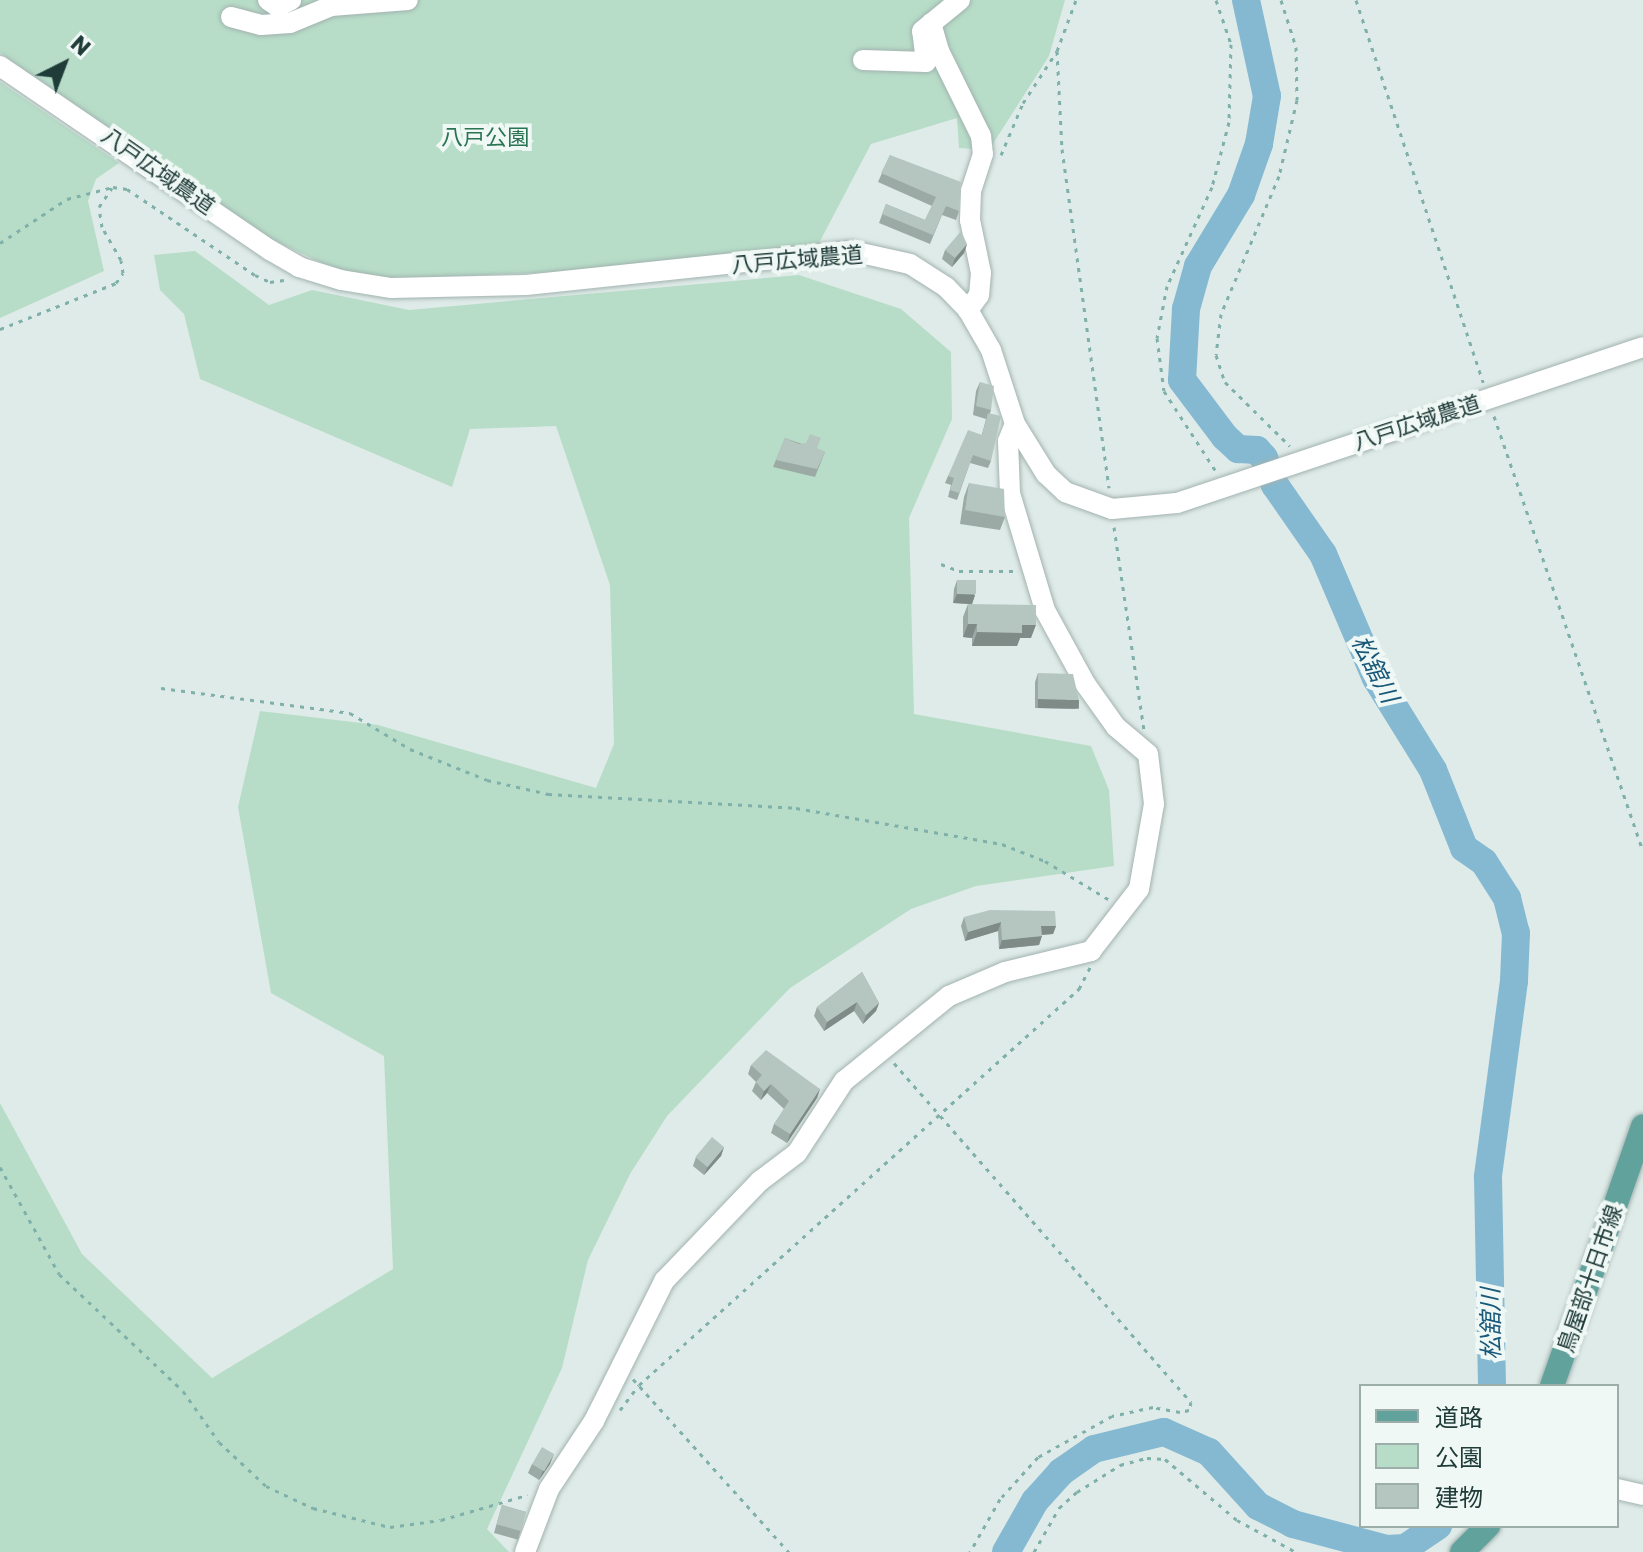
<!DOCTYPE html>
<meta charset="utf-8">
<style>
body{margin:0}
#map{position:relative;width:1643px;height:1552px;overflow:hidden;background:#dfebe8;font-family:Poppins,"Noto Sans JP",sans-serif}
div>[style]{position:absolute}
[style*='--x']{left:calc(var(--x)*1px);top:calc(var(--y)*1px);width:calc(var(--w)*1px);rotate:calc(var(--a)*1deg)}
.green>*{inset:0;background:#b7ddc8}
.river>*{height:28px;margin:-14px;padding:0 14px;transform-origin:14px;border-radius:14px;background:#85b9d2}
.path>*{height:3px;margin-top:-1.5px;transform-origin:0;background:repeating-linear-gradient(90deg,#7fb0a9 0 4px,transparent 0 10px)}
.roads{filter:drop-shadow(0 0 2px #a2b3b0) drop-shadow(0 0 2px #a2b3b0)}
.minor>*{height:20px;margin:-10px;padding:0 10px;transform-origin:10px;border-radius:10px;background:#fff}
.major>*{height:24px;margin:-12px;padding:0 12px;transform-origin:12px;border-radius:12px;background:#62a29d}
.wall>*{inset:0;background:#9caaa6;transform-origin:0 0}
.shaded-wall>*{inset:0;background:#7f8b87;transform-origin:0 0}
.building>*{inset:0;background:#b5c6c1;transform-origin:0 0}
span{translate:-50% -50%;white-space:nowrap;text-align:center;line-height:1.15;-webkit-text-stroke:8px #f0f8f5;paint-order:stroke}
.park-label{font-size:22px;color:#297453}
.street-label{font-size:22px;color:#203c39}
.water-label{font-size:24px;color:#185879;font-style:italic}
.legend{position:absolute;left:1359px;top:1384px;width:260px;height:144px;box-sizing:border-box;background:#f0f8f5;border:2px solid #9dadaa;margin:0;padding:10px 14px;list-style:none;font-size:24px;color:#203c39}
.legend li{display:flex;align-items:center;gap:16px;height:40px}
.legend b{width:40px;border:2px solid #9dadaa}
.north{position:absolute;left:24px;top:24px;width:80px;height:80px;-webkit-text-stroke:6px #f0f8f5;paint-order:stroke;rotate:42deg;font-size:22px;font-weight:700;line-height:32px;text-align:center;color:#203c39}
.north::after{content:'';display:block;margin:auto;width:28px;height:36px;background:#203c39;clip-path:polygon(50% 0,100% 100%,50% 72%,0 100%)}
</style>
<div id="map">
<div class="green">
<div style="clip-path:polygon(0 0,1065px 0,1049px 56px,989px 150px,959px 148px,957px 118px,871px 144px,818px 245px,635px 269px,384px 279px,335px 269px,271px 239px,0 53px)"></div>
<div style="clip-path:polygon(0 82px,119px 163px,96px 179px,88px 201px,104px 271px,0 318px)"></div>
<div style="clip-path:polygon(195px 251px,269px 305px,312px 290px,409px 310px,799px 275px,901px 309px,951px 352px,952px 419px,909px 518px,914px 714px,1091px 746px,1109px 790px,1114px 866px,976px 886px,911px 909px,790px 988px,667px 1116px,630px 1174px,588px 1260px,562px 1368px,487px 1529px,509px 1552px,0 1552px,0 1103px,82px 1254px,212px 1378px,393px 1269px,384px 1056px,271px 993px,238px 807px,260px 711px,378px 725px,596px 788px,614px 744px,610px 585px,556px 426px,470px 429px,452px 487px,200px 379px,184px 314px,160px 290px,154px 255px)"></div>
</div>
<div class="river">
<div style="--x:1246;--y:0;--w:98;--a:77.7"></div>
<div style="--x:1267;--y:96;--w:49;--a:99.5"></div>
<div style="--x:1259;--y:144;--w:54;--a:109.4"></div>
<div style="--x:1241;--y:195;--w:83;--a:121.2"></div>
<div style="--x:1198;--y:266;--w:45;--a:105.6"></div>
<div style="--x:1186;--y:309;--w:71;--a:93.2"></div>
<div style="--x:1182;--y:380;--w:71;--a:53"></div>
<div style="--x:1225;--y:437;--w:18;--a:43"></div>
<div style="--x:1238;--y:449;--w:19;--a:3"></div>
<div style="--x:1257;--y:450;--w:11;--a:49"></div>
<div style="--x:1264;--y:458;--w:29;--a:68"></div>
<div style="--x:1275;--y:485;--w:84;--a:55.2"></div>
<div style="--x:1323;--y:554;--w:135;--a:66.9"></div>
<div style="--x:1376;--y:678;--w:108;--a:58.2"></div>
<div style="--x:1433;--y:770;--w:84;--a:68.3"></div>
<div style="--x:1464;--y:848;--w:24;--a:35"></div>
<div style="--x:1484;--y:862;--w:43;--a:57.4"></div>
<div style="--x:1507;--y:898;--w:36;--a:76"></div>
<div style="--x:1516;--y:933;--w:48;--a:92.4"></div>
<div style="--x:1514;--y:981;--w:198;--a:97.6"></div>
<div style="--x:1488;--y:1177;--w:209;--a:88.9"></div>
<div style="--x:1006;--y:1552;--w:59;--a:-60.4"></div>
<div style="--x:1035;--y:1501;--w:39;--a:-48"></div>
<div style="--x:1061;--y:1472;--w:40;--a:-34.9"></div>
<div style="--x:1094;--y:1449;--w:72;--a:-13.7"></div>
<div style="--x:1164;--y:1432;--w:49;--a:24"></div>
<div style="--x:1209;--y:1452;--w:73;--a:47.8"></div>
<div style="--x:1258;--y:1506;--w:39;--a:27"></div>
<div style="--x:1293;--y:1524;--w:97;--a:14.9"></div>
<div style="--x:1387;--y:1549;--w:18;--a:-3"></div>
<div style="--x:1405;--y:1548;--w:40;--a:-34"></div>
</div>
<div class="path">
<div style="--x:1216;--y:0;--w:46;--a:71.2"></div>
<div style="--x:1231;--y:44;--w:78;--a:91.5"></div>
<div style="--x:1229;--y:122;--w:67;--a:104.7"></div>
<div style="--x:1212;--y:187;--w:109;--a:114.4"></div>
<div style="--x:1167;--y:286;--w:53;--a:100.9"></div>
<div style="--x:1157;--y:338;--w:53;--a:82.5"></div>
<div style="--x:1164;--y:391;--w:98;--a:57.1"></div>
<div style="--x:1281;--y:0;--w:49;--a:72.3"></div>
<div style="--x:1296;--y:47;--w:53;--a:88.9"></div>
<div style="--x:1297;--y:100;--w:78;--a:103.3"></div>
<div style="--x:1279;--y:176;--w:150;--a:112.8"></div>
<div style="--x:1221;--y:314;--w:41;--a:97"></div>
<div style="--x:1216;--y:355;--w:28;--a:72"></div>
<div style="--x:1225;--y:382;--w:91;--a:44.6"></div>
<div style="--x:1356;--y:0;--w:403;--a:71.6"></div>
<div style="--x:1057;--y:51;--w:98;--a:87.1"></div>
<div style="--x:1062;--y:149;--w:342;--a:82.1"></div>
<div style="--x:1001;--y:155;--w:56;--a:-67.1"></div>
<div style="--x:1023;--y:103;--w:62;--a:-56.8"></div>
<div style="--x:1057;--y:51;--w:54;--a:-69.6"></div>
<div style="--x:0;--y:243;--w:80;--a:-33.3"></div>
<div style="--x:67;--y:199;--w:48;--a:-14.6"></div>
<div style="--x:113;--y:187;--w:14;--a:8"></div>
<div style="--x:127;--y:189;--w:154;--a:33.9"></div>
<div style="--x:255;--y:275;--w:17;--a:25"></div>
<div style="--x:270;--y:282;--w:14;--a:-8"></div>
<div style="--x:0;--y:329;--w:125;--a:-21.6"></div>
<div style="--x:116;--y:283;--w:12;--a:-55"></div>
<div style="--x:123;--y:273;--w:13;--a:-99"></div>
<div style="--x:121;--y:260;--w:38;--a:-120"></div>
<div style="--x:102;--y:227;--w:20;--a:-99"></div>
<div style="--x:99;--y:207;--w:23;--a:-56"></div>
<div style="--x:1494;--y:416;--w:460;--a:71.1"></div>
<div style="--x:1114;--y:527;--w:204;--a:81.6"></div>
<div style="--x:941;--y:564;--w:19;--a:21"></div>
<div style="--x:959;--y:571;--w:56;--a:0"></div>
<div style="--x:161;--y:688;--w:191;--a:7.5"></div>
<div style="--x:350;--y:713;--w:70;--a:31"></div>
<div style="--x:410;--y:749;--w:83;--a:21.9"></div>
<div style="--x:487;--y:780;--w:63;--a:12.9"></div>
<div style="--x:548;--y:794;--w:248;--a:3.2"></div>
<div style="--x:796;--y:808;--w:209;--a:9.9"></div>
<div style="--x:1002;--y:844;--w:46;--a:21.6"></div>
<div style="--x:1045;--y:861;--w:74;--a:31.1"></div>
<div style="--x:894;--y:1063;--w:451;--a:48.8"></div>
<div style="--x:1191;--y:1402;--w:8;--a:104"></div>
<div style="--x:1189;--y:1410;--w:9;--a:167"></div>
<div style="--x:1180;--y:1412;--w:27;--a:-170"></div>
<div style="--x:1153;--y:1407;--w:42;--a:167.6"></div>
<div style="--x:1112;--y:1416;--w:85;--a:151"></div>
<div style="--x:1038;--y:1457;--w:57;--a:132.1"></div>
<div style="--x:1000;--y:1499;--w:61;--a:119.5"></div>
<div style="--x:0;--y:1167;--w:122;--a:61.1"></div>
<div style="--x:59;--y:1274;--w:170;--a:43.3"></div>
<div style="--x:183;--y:1391;--w:62;--a:54.8"></div>
<div style="--x:219;--y:1442;--w:64;--a:43.1"></div>
<div style="--x:266;--y:1486;--w:52;--a:25.1"></div>
<div style="--x:313;--y:1508;--w:79;--a:13.9"></div>
<div style="--x:390;--y:1527;--w:51;--a:-7.8"></div>
<div style="--x:441;--y:1520;--w:90;--a:-16.2"></div>
<div style="--x:633;--y:1379;--w:233;--a:48"></div>
<div style="--x:620;--y:1410;--w:31;--a:-53"></div>
<div style="--x:639;--y:1385;--w:592;--a:-41.99"></div>
<div style="--x:1079;--y:989;--w:25;--a:-63"></div>
<div style="--x:1034;--y:1552;--w:51;--a:-60.4"></div>
<div style="--x:1059;--y:1508;--w:24;--a:-42"></div>
<div style="--x:1077;--y:1492;--w:51;--a:-32.1"></div>
<div style="--x:1120;--y:1465;--w:28;--a:-15"></div>
<div style="--x:1147;--y:1458;--w:18;--a:3"></div>
<div style="--x:1165;--y:1459;--w:94;--a:40.3"></div>
<div style="--x:1237;--y:1520;--w:67;--a:28.5"></div>
</div>
<div class="roads">
<div class="minor">
<div style="--x:268;--y:0;--w:12;--a:35"></div>
<div style="--x:278;--y:7;--w:15;--a:-28"></div>
<div style="--x:231;--y:17;--w:31;--a:15"></div>
<div style="--x:261;--y:25;--w:29;--a:-4"></div>
<div style="--x:290;--y:23;--w:44;--a:-22.5"></div>
<div style="--x:331;--y:6;--w:77;--a:-4.5"></div>
<div style="--x:931;--y:23;--w:29;--a:74"></div>
<div style="--x:939;--y:51;--w:95;--a:63.7"></div>
<div style="--x:981;--y:136;--w:18;--a:84"></div>
<div style="--x:983;--y:154;--w:39;--a:108"></div>
<div style="--x:971;--y:191;--w:29;--a:92"></div>
<div style="--x:970;--y:220;--w:54;--a:78.3"></div>
<div style="--x:981;--y:273;--w:22;--a:95"></div>
<div style="--x:979;--y:295;--w:19;--a:126"></div>
<div style="--x:863;--y:60;--w:63;--a:1.8"></div>
<div style="--x:926;--y:62;--w:31;--a:-97"></div>
<div style="--x:922;--y:31;--w:49;--a:-39.2"></div>
<div style="--x:0;--y:66;--w:327;--a:34.3"></div>
<div style="--x:270;--y:250;--w:34;--a:30"></div>
<div style="--x:299;--y:267;--w:44;--a:17.2"></div>
<div style="--x:341;--y:280;--w:51;--a:9.1"></div>
<div style="--x:391;--y:288;--w:135;--a:-1.3"></div>
<div style="--x:526;--y:285;--w:328;--a:-6"></div>
<div style="--x:852;--y:251;--w:59;--a:12.6"></div>
<div style="--x:910;--y:264;--w:43;--a:32.6"></div>
<div style="--x:946;--y:287;--w:32;--a:46"></div>
<div style="--x:968;--y:310;--w:46;--a:60.1"></div>
<div style="--x:991;--y:350;--w:78;--a:72"></div>
<div style="--x:1015;--y:424;--w:59;--a:58.2"></div>
<div style="--x:1046;--y:474;--w:26;--a:43"></div>
<div style="--x:1065;--y:492;--w:50;--a:19.9"></div>
<div style="--x:1112;--y:509;--w:65;--a:-5.3"></div>
<div style="--x:1177;--y:503;--w:491;--a:-18.5"></div>
<div style="--x:1617;--y:1489;--w:27;--a:13"></div>
<div style="--x:525;--y:1552;--w:67;--a:-69.1"></div>
<div style="--x:549;--y:1489;--w:82;--a:-56.5"></div>
<div style="--x:594;--y:1421;--w:157;--a:-63.4"></div>
<div style="--x:664;--y:1281;--w:139;--a:-46.2"></div>
<div style="--x:760;--y:1181;--w:46;--a:-37.1"></div>
<div style="--x:797;--y:1153;--w:86;--a:-56.9"></div>
<div style="--x:844;--y:1081;--w:135;--a:-39"></div>
<div style="--x:949;--y:996;--w:61;--a:-23.2"></div>
<div style="--x:1005;--y:972;--w:89;--a:-13.7"></div>
<div style="--x:1091;--y:951;--w:78;--a:-52.3"></div>
<div style="--x:1139;--y:889;--w:86;--a:-80"></div>
<div style="--x:1154;--y:804;--w:50;--a:-96.8"></div>
<div style="--x:1148;--y:754;--w:42;--a:-139.8"></div>
<div style="--x:1116;--y:727;--w:52;--a:-125.5"></div>
<div style="--x:1086;--y:685;--w:85;--a:-118.7"></div>
<div style="--x:1045;--y:610;--w:122;--a:-106.7"></div>
<div style="--x:1010;--y:493;--w:52;--a:-92.2"></div>
<div style="--x:1008;--y:441;--w:18;--a:-68"></div>
</div>
<div class="major">
<div style="--x:1552;--y:1386;--w:275;--a:-70.7"></div>
<div style="--x:1462;--y:1552;--w:37;--a:-45"></div>
</div>
</div>
<div class="wall">
<div style="clip-path:polygon(890px 155px,959px 211px,956px 220px,942px 215px,930px 244px,879px 223px,886px 204px,925px 220px,932px 206px,878px 182px)"></div>
<div style="clip-path:polygon(967px 244px,964px 253px,952px 267px,942px 259px,945px 250px)"></div>
<div style="clip-path:polygon(980px 382px,991px 410px,990px 413px,991px 461px,988px 468px,970px 463px,957px 500px,948px 497px,951px 485px,945px 483px,948px 476px,982px 434px,986px 419px,973px 415px,976px 391px)"></div>
<div style="clip-path:polygon(785px 438px,825px 452px,815px 477px,773px 467px)"></div>
<div style="clip-path:polygon(969px 483px,1005px 517px,1000px 530px,960px 524px,964px 497px)"></div>
<div style="clip-path:polygon(957px 580px,975px 595px,972px 604px,1031px 638px,1020px 638px,1017px 646px,972px 646px,972px 638px,963px 637px,963px 617px,968px 604px,953px 603px,954px 589px)"></div>
<div style="clip-path:polygon(1038px 673px,1076px 709px,1035px 708px,1035px 682px)"></div>
<div style="clip-path:polygon(964px 917px,1056px 926px,1053px 934px,1042px 935px,1039px 945px,999px 949px,998px 931px,965px 941px,961px 926px)"></div>
<div style="clip-path:polygon(862px 972px,879px 1003px,876px 1011px,863px 1024px,854px 1011px,824px 1031px,814px 1016px,817px 1007px)"></div>
<div style="clip-path:polygon(751px 1065px,820px 1089px,817px 1098px,787px 1143px,771px 1133px,774px 1124px,784px 1109px,767px 1093px,761px 1100px,752px 1091px,756px 1082px,748px 1074px)"></div>
<div style="clip-path:polygon(724px 1147px,721px 1156px,704px 1175px,693px 1166px,696px 1157px)"></div>
<div style="clip-path:polygon(532px 1464px,550px 1464px,539px 1480px,528px 1473px)"></div>
<div style="left:502px;top:1505px;width:25px;height:29px;rotate:16deg"></div>
</div>
<div class="shaded-wall">
<div style="clip-path:polygon(967px 244px,964px 253px,952px 267px,955px 258px)"></div>
<div style="clip-path:polygon(957px 594px,975px 595px,972px 604px,953px 603px)"></div>
<div style="clip-path:polygon(968px 624px,977px 624px,972px 638px,963px 637px)"></div>
<div style="clip-path:polygon(1022px 625px,1036px 625px,1031px 638px,1020px 638px,1017px 646px,972px 646px,977px 632px)"></div>
<div style="left:1038px;top:699px;width:41px;height:9px;rotate:1deg"></div>
<div style="clip-path:polygon(1001px 922px,998px 931px,965px 941px,968px 932px)"></div>
<div style="clip-path:polygon(1041px 926px,1056px 926px,1053px 934px,1038px 935px)"></div>
<div style="clip-path:polygon(1042px 936px,1039px 945px,999px 949px,1002px 940px)"></div>
<div style="clip-path:polygon(857px 1002px,854px 1011px,824px 1031px,827px 1022px)"></div>
<div style="clip-path:polygon(879px 1003px,876px 1011px,863px 1024px,866px 1015px)"></div>
<div style="clip-path:polygon(771px 1084px,767px 1093px,761px 1100px,764px 1091px)"></div>
<div style="clip-path:polygon(820px 1089px,817px 1098px,787px 1143px,790px 1134px)"></div>
<div style="clip-path:polygon(724px 1147px,721px 1156px,704px 1175px,708px 1166px)"></div>
<div style="clip-path:polygon(554px 1454px,550px 1464px,539px 1480px,543px 1471px)"></div>
</div>
<div class="building">
<div style="clip-path:polygon(890px 155px,961px 182px,959px 211px,946px 206px,933px 235px,882px 214px,886px 204px,925px 220px,936px 197px,881px 173px)"></div>
<div style="clip-path:polygon(961px 231px,967px 244px,955px 258px,945px 250px)"></div>
<div style="clip-path:polygon(980px 382px,994px 386px,991px 410px,976px 406px)"></div>
<div style="clip-path:polygon(988px 413px,1001px 416px,991px 461px,973px 455px,959px 493px,950px 490px,954px 478px,948px 476px,968px 430px,982px 435px)"></div>
<div style="clip-path:polygon(810px 434px,821px 438px,817px 448px,825px 452px,817px 469px,776px 460px,785px 438px,799px 444px,806px 443px)"></div>
<div style="clip-path:polygon(969px 483px,1004px 489px,1005px 517px,965px 510px)"></div>
<div style="left:957px;top:580px;width:19px;height:14px"></div>
<div style="clip-path:polygon(968px 604px,1036px 605px,1036px 625px,1022px 625px,1022px 633px,977px 632px,977px 624px,968px 624px)"></div>
<div style="clip-path:polygon(1038px 673px,1073px 674px,1079px 700px,1038px 699px)"></div>
<div style="clip-path:polygon(990px 910px,1055px 911px,1056px 926px,1041px 926px,1042px 936px,1002px 940px,1001px 922px,968px 932px,964px 917px)"></div>
<div style="clip-path:polygon(862px 972px,879px 1003px,866px 1015px,857px 1002px,827px 1022px,817px 1007px)"></div>
<div style="clip-path:polygon(766px 1050px,820px 1089px,790px 1134px,774px 1124px,789px 1101px,771px 1084px,764px 1091px,756px 1082px,762px 1075px,751px 1065px)"></div>
<div style="left:712px;top:1137px;width:16px;height:26px;rotate:40deg"></div>
<div style="left:542px;top:1447px;width:14px;height:20px;rotate:30deg"></div>
<div style="left:502px;top:1505px;width:25px;height:20px;rotate:16deg"></div>
</div>
<div class="park-label">
<span style="left:485px;top:138px">八戸公園</span>
</div>
<div class="street-label">
<span style="left:158px;top:171px;rotate:35deg">八戸広域農道</span>
<span style="left:797px;top:260px;rotate:-5deg">八戸広域農道</span>
<span style="left:1417px;top:423px;rotate:-18deg">八戸広域農道</span>
<span style="left:1590px;top:1279px;rotate:-71deg">鳥屋部十日市線</span>
</div>
<div class="water-label">
<span style="left:1375px;top:669px;rotate:63deg">松舘川</span>
<span style="left:1491px;top:1324px;rotate:-91deg">松舘川</span>
</div>
<ul class="legend">
<li><b style="height:10px;background:#62a29d"></b>道路</li>
<li><b style="height:22px;background:#b7ddc8"></b>公園</li>
<li><b style="height:22px;background:#b5c6c1"></b>建物</li>
</ul>
<div class="north">N</div>
</div>
